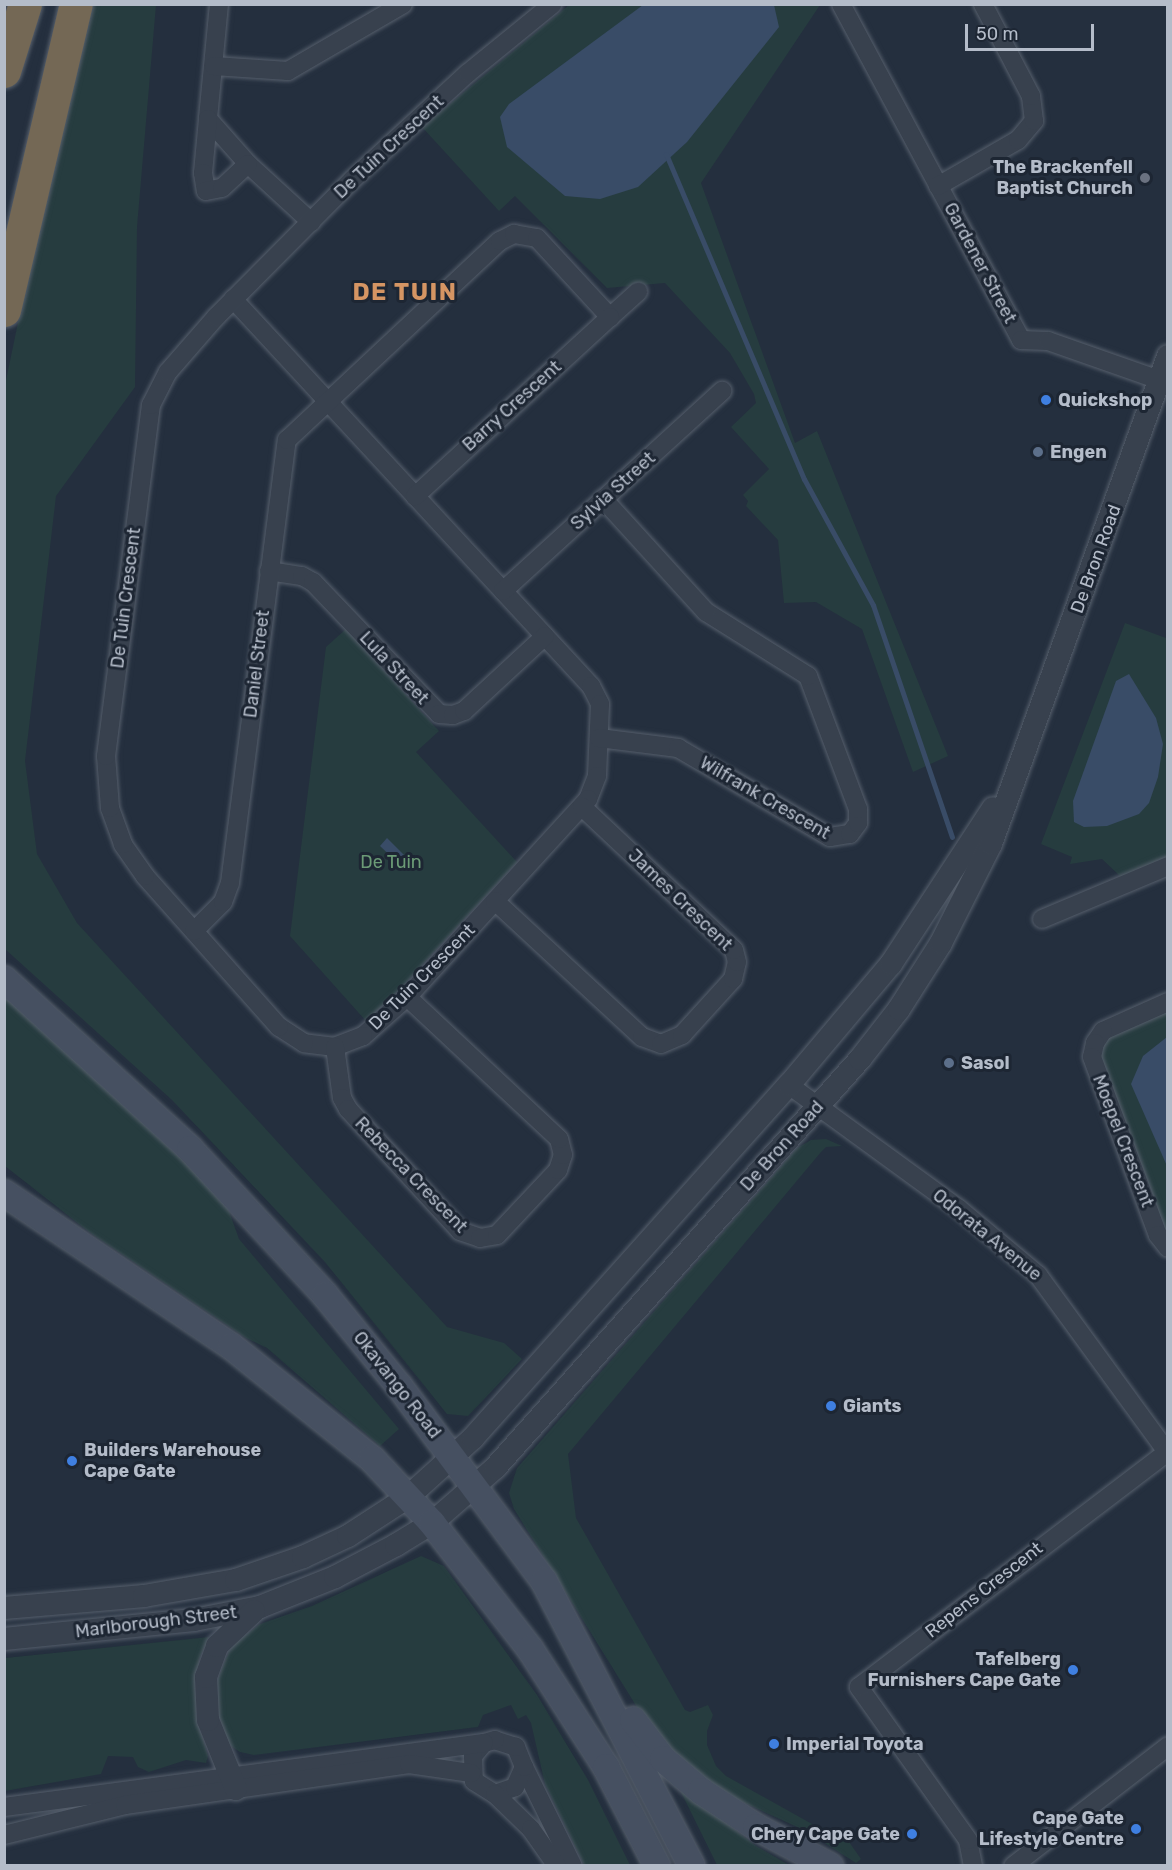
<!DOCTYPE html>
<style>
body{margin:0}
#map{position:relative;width:1172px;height:1870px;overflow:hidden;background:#242f3e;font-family:Rubik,sans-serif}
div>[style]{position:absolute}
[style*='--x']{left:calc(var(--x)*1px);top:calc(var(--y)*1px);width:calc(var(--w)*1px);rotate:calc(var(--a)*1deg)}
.green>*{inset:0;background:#263c3f}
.water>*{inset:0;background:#394c67}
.stream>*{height:5px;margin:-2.5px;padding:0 2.5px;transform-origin:2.5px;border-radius:2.5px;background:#394c67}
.roads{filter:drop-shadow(0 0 2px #565f6c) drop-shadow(0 0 2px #565f6c)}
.minor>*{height:18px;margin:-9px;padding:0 9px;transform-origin:9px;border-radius:9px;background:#38414e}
.tertiary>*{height:22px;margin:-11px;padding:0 11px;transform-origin:11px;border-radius:11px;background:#38414e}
.secondary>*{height:26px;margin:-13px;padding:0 13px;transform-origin:13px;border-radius:13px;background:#465061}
.motorway>*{height:33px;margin:-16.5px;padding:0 16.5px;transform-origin:16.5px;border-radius:16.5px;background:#746855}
.dots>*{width:16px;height:16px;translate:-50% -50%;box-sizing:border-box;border:3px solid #1d2633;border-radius:50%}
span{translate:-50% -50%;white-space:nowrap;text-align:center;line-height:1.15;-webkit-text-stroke:6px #1d2633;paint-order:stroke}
.street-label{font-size:18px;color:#b4bcc9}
.poi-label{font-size:18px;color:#b4bcc9;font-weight:700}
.right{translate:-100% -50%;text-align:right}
.left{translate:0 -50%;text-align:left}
.park-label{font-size:18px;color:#6b9a76}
.district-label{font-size:24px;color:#d59563;font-weight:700;letter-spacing:1.5px}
.frame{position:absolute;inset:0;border:6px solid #b4bcc9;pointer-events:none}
.scale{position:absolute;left:965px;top:24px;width:129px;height:27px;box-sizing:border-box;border:3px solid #b4bcc9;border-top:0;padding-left:8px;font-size:18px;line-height:21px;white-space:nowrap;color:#b4bcc9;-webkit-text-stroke:4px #1d2633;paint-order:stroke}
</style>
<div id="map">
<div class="green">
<div style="clip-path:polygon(92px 5px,156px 5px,137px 227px,135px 387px,56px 496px,25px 761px,37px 854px,77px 923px,447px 1327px,504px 1343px,522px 1359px,468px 1416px,447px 1414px,325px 1262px,172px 1100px,5px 949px,4px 390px,42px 207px)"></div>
<div style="clip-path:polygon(569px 5px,820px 5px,701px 183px,795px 443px,817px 431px,948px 756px,913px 772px,862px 629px,816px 602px,784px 603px,778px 540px,746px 506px,748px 501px,743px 495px,769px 469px,731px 427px,756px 403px,754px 394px,730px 353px,665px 283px,607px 288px,515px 196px,499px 211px,422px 127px)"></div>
<div style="clip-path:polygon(1125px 623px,1166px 638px,1167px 859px,1121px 877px,1102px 859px,1070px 864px,1072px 857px,1041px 844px)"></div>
<div style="clip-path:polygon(346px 629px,439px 731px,416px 752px,517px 862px,400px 989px,366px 1021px,290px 936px,326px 647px)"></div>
<div style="clip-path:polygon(4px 994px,225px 1200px,239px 1239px,399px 1429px,380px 1446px,267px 1348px,246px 1338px,89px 1232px,5px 1166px)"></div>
<div style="clip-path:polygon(1167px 1010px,1167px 1237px,1100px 1061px,1106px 1038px)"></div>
<div style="clip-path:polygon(826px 1139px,842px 1146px,826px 1147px,821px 1152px,568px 1454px,576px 1518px,685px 1710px,690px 1712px,708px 1705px,713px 1715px,707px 1731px,707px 1745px,716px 1766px,726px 1776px,837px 1838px,847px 1839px,861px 1859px,856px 1863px,806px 1831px,727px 1795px,672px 1752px,640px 1712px,514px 1509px,509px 1493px,517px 1468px,797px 1148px,811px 1140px)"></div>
<div style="clip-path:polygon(421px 1556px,444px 1566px,537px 1695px,588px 1780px,630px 1865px,584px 1865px,545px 1784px,531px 1723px,526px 1715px,518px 1719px,511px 1705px,483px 1715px,478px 1727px,254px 1755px,240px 1752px,228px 1744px,218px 1714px,217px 1681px,231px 1646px,260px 1624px,312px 1606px)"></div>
<div style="clip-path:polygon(209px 1637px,200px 1657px,195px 1683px,198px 1722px,208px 1756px,206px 1763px,186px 1760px,149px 1772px,138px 1767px,133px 1757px,108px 1756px,101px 1774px,5px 1791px,5px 1658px)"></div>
<div style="clip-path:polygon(678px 1786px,756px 1846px,789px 1865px,717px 1865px)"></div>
</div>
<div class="water">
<div style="clip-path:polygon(643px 5px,774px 5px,779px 27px,687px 142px,638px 187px,600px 199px,565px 196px,507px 147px,500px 117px,509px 104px)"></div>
<div style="clip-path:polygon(1129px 674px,1156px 718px,1163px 744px,1158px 777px,1149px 803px,1139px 814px,1107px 826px,1084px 827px,1074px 822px,1073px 801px,1116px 681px)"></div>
<div style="clip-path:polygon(387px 838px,404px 855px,399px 864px,380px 846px)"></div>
<div style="clip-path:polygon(1167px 1037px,1167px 1166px,1131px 1084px,1143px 1056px)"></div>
</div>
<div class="stream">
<div style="--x:666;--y:154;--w:353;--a:67"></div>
<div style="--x:804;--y:479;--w:144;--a:61.3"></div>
<div style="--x:873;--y:605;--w:245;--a:71.2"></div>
</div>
<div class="roads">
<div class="minor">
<div style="--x:219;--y:4;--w:116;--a:95.5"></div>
<div style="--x:208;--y:119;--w:60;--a:48.4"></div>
<div style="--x:248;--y:164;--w:86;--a:42.6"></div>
<div style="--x:841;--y:4;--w:381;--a:61.8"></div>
<div style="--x:1021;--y:340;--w:27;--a:2"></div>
<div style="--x:1048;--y:341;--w:127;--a:19.3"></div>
<div style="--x:214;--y:66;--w:74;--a:3.9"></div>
<div style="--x:288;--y:71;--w:133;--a:-30.2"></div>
<div style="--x:208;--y:119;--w:54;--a:95.3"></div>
<div style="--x:203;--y:173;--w:18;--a:81"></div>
<div style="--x:206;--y:191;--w:16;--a:-11"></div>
<div style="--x:222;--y:188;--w:35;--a:-43"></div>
<div style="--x:938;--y:186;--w:92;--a:-29.9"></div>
<div style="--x:1018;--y:140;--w:25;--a:-50"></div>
<div style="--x:1034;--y:121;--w:25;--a:-97"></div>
<div style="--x:1031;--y:96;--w:104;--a:-117.6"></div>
<div style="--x:233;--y:299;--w:527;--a:47.23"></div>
<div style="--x:591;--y:686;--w:20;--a:63"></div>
<div style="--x:600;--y:704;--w:72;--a:92.4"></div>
<div style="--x:597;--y:776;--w:25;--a:111"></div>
<div style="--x:588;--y:799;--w:268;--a:132.4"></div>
<div style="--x:407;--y:997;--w:59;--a:138.4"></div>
<div style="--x:363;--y:1036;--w:30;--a:159"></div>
<div style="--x:335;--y:1047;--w:31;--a:-173"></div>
<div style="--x:304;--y:1043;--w:30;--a:-147"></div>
<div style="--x:279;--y:1027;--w:202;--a:-131.6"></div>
<div style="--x:145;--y:876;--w:39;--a:-125"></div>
<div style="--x:123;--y:844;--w:38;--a:-110"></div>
<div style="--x:110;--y:808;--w:52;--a:-94.4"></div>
<div style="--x:106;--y:756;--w:354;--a:-82.7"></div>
<div style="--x:151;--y:405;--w:37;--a:-63"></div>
<div style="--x:168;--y:372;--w:73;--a:-48.9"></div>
<div style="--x:216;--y:317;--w:194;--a:-45.2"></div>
<div style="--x:353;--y:179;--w:156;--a:-42.7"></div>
<div style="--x:468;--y:73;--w:109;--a:-39.1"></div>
<div style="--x:610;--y:317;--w:38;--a:-42"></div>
<div style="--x:269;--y:571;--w:33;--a:9"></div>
<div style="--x:302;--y:576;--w:13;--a:29"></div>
<div style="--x:313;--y:582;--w:182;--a:46.3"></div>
<div style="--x:439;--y:714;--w:14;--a:4"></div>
<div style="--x:453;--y:715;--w:12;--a:-20"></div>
<div style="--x:464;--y:711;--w:110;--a:-42.8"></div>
<div style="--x:503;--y:591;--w:297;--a:-42.4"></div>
<div style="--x:599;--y:738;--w:80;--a:7.2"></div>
<div style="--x:678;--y:748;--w:176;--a:30.4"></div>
<div style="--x:830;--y:837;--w:20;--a:-9"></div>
<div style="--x:850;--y:834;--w:14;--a:-54"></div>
<div style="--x:858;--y:823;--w:14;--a:-90"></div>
<div style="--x:858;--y:809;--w:142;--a:-110.6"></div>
<div style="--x:808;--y:676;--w:120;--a:-147.9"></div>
<div style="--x:706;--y:612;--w:153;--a:-132.3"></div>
<div style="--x:495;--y:901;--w:200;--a:42.8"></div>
<div style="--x:642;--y:1037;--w:20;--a:20"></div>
<div style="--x:661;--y:1044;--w:23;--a:-23"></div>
<div style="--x:682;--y:1035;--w:76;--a:-47.7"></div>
<div style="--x:733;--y:979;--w:17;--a:-77"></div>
<div style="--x:737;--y:962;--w:12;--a:-104"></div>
<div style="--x:734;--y:950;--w:209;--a:-136.7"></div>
<div style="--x:1042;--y:919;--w:137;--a:-22.8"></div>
<div style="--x:194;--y:931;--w:41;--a:-45"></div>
<div style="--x:223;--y:902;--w:20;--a:-70"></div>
<div style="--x:230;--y:883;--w:447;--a:-82.7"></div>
<div style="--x:287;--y:440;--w:291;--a:-43.1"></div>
<div style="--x:500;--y:241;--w:16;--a:-27"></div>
<div style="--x:514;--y:234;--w:23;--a:10"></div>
<div style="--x:537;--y:238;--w:108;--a:47.3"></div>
<div style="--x:610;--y:317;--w:265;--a:137.4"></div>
<div style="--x:1168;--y:1002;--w:71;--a:156"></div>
<div style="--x:1103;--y:1031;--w:14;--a:124"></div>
<div style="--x:1095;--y:1043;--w:14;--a:102"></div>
<div style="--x:1092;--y:1057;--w:190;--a:69.7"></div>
<div style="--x:1158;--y:1235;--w:16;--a:52"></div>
<div style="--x:335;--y:1047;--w:51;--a:82.2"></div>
<div style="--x:342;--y:1098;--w:13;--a:61"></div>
<div style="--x:348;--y:1109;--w:166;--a:47.4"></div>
<div style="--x:460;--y:1231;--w:21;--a:19"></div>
<div style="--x:480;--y:1238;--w:17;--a:-10"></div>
<div style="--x:497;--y:1235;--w:89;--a:-46.8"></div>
<div style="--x:558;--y:1170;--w:16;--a:-72"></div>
<div style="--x:563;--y:1155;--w:16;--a:-104"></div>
<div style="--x:559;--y:1139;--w:208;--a:-136.9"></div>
<div style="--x:789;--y:1085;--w:210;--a:36.1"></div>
<div style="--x:959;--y:1209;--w:103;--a:39.9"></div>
<div style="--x:1038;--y:1275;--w:220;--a:53.9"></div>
<div style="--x:524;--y:1767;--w:110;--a:63.7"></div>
<div style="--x:495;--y:1794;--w:21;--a:-19"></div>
<div style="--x:515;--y:1787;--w:22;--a:-66"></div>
<div style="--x:524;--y:1767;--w:22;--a:-112"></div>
<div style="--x:516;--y:1747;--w:22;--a:-162"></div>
<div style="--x:495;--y:1740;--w:11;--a:165"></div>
<div style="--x:484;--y:1743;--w:17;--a:130"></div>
<div style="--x:473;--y:1756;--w:25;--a:88"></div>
<div style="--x:474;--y:1781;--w:25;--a:32"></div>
<div style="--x:495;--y:1794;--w:50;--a:44.2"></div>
<div style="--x:531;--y:1829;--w:45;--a:54.9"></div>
<div style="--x:4;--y:1807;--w:484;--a:-7.6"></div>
<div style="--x:4;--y:1835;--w:125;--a:-13.9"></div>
<div style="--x:125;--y:1805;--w:287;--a:-8.2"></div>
<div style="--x:409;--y:1764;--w:63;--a:8.3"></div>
<div style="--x:973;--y:1866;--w:26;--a:-101"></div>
<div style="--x:968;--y:1840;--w:188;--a:-125.5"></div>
<div style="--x:859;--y:1687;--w:387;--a:-37.3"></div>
<div style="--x:1013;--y:1866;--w:196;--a:-37.7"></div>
</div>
<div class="tertiary">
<div style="--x:4;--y:1608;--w:141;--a:-4.9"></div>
<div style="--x:144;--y:1596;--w:93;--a:-9.9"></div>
<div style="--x:236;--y:1580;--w:71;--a:-18.9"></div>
<div style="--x:303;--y:1557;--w:50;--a:-25"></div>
<div style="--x:348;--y:1536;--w:72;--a:-33"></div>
<div style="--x:408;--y:1497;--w:88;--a:-42.2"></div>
<div style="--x:473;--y:1438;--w:474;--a:-48.2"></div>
<div style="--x:789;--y:1085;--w:158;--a:-49.9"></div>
<div style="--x:891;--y:964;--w:186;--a:-56.8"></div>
<div style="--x:4;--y:1639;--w:191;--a:-5.7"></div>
<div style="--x:194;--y:1620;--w:67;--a:-11.1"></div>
<div style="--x:260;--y:1607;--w:81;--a:-21.8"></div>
<div style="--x:335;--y:1577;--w:69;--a:-27.7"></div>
<div style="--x:396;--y:1545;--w:42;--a:-31.4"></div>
<div style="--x:432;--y:1523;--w:84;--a:-41.1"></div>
<div style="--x:495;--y:1468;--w:548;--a:-48.25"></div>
<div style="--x:860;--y:1059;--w:63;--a:-52"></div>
<div style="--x:899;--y:1009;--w:78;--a:-57.5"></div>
<div style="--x:941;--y:943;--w:111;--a:-63.2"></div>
<div style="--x:991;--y:844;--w:519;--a:-70.06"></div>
<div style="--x:236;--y:1789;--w:74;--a:-112.1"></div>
<div style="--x:208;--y:1720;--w:43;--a:-92.7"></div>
<div style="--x:206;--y:1677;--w:33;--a:-70"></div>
<div style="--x:217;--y:1646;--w:51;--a:-43.4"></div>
</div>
<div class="secondary">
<div style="--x:4;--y:979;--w:252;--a:42.4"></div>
<div style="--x:190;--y:1149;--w:199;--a:47.2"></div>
<div style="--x:325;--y:1295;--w:117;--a:50.9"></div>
<div style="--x:399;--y:1386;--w:243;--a:53.4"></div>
<div style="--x:544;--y:1581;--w:321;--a:62.6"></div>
<div style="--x:4;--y:1193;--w:274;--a:34"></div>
<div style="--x:231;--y:1346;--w:181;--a:38.7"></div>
<div style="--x:372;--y:1459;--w:88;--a:46.8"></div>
<div style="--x:432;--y:1523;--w:160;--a:52.1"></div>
<div style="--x:530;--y:1649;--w:140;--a:57.2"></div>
<div style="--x:606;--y:1767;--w:111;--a:62.7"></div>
<div style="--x:633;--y:1720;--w:49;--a:52.4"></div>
<div style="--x:663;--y:1759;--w:50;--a:40.1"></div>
<div style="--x:701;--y:1791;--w:66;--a:33.2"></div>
<div style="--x:756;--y:1827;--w:84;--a:27.8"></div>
</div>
<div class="motorway">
<div style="--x:4;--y:71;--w:70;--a:-72.6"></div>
<div style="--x:4;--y:310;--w:314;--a:-76.8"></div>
</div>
</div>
<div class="dots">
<div style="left:1145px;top:178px;background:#6b7280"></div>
<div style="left:1046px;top:400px;background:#3f7fe0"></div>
<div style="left:1038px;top:452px;background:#5c6f8a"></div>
<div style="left:949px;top:1063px;background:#5c6f8a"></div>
<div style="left:831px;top:1406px;background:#3f7fe0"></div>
<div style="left:72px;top:1461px;background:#3f7fe0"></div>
<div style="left:1073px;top:1670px;background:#3f7fe0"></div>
<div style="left:774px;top:1744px;background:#3f7fe0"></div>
<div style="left:1136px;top:1829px;background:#3f7fe0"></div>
<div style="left:912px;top:1834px;background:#3f7fe0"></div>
</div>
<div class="street-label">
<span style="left:389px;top:147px;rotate:-43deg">De Tuin Crescent</span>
<span style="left:980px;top:263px;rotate:62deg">Gardener Street</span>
<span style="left:512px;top:406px;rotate:-42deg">Barry Crescent</span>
<span style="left:613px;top:491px;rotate:-42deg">Sylvia Street</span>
<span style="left:1096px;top:559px;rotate:-70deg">De Bron Road</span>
<span style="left:126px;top:598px;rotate:-83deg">De Tuin Crescent</span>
<span style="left:257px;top:664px;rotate:-83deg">Daniel Street</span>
<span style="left:394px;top:668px;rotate:47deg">Lula Street</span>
<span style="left:765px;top:798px;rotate:30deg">Wilfrank Crescent</span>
<span style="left:680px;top:900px;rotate:44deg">James Crescent</span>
<span style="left:422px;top:977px;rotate:-45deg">De Tuin Crescent</span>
<span style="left:1123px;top:1141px;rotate:69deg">Moepel Crescent</span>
<span style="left:782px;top:1146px;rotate:-48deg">De Bron Road</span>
<span style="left:411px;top:1175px;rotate:46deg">Rebecca Crescent</span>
<span style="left:987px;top:1235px;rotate:39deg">Odorata Avenue</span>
<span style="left:397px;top:1385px;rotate:52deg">Okavango Road</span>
<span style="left:984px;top:1590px;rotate:-38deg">Repens Crescent</span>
<span style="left:156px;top:1622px;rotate:-7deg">Marlborough Street</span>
</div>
<div class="poi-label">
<span class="right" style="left:1133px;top:178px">The Brackenfell<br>Baptist Church</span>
<span class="left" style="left:1058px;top:400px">Quickshop</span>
<span class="left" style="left:1050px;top:452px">Engen</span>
<span class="left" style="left:961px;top:1063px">Sasol</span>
<span class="left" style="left:843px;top:1406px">Giants</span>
<span class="left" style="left:84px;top:1461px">Builders Warehouse<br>Cape Gate</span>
<span class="right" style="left:1061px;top:1670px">Tafelberg<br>Furnishers Cape Gate</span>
<span class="left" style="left:786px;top:1744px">Imperial Toyota</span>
<span class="right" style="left:1124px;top:1829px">Cape Gate<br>Lifestyle Centre</span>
<span class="right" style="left:900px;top:1834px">Chery Cape Gate</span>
</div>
<div class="park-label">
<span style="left:391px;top:862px">De Tuin</span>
</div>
<div class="district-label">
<span style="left:405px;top:293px">DE TUIN</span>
</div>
<div class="frame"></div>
<div class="scale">50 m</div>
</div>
